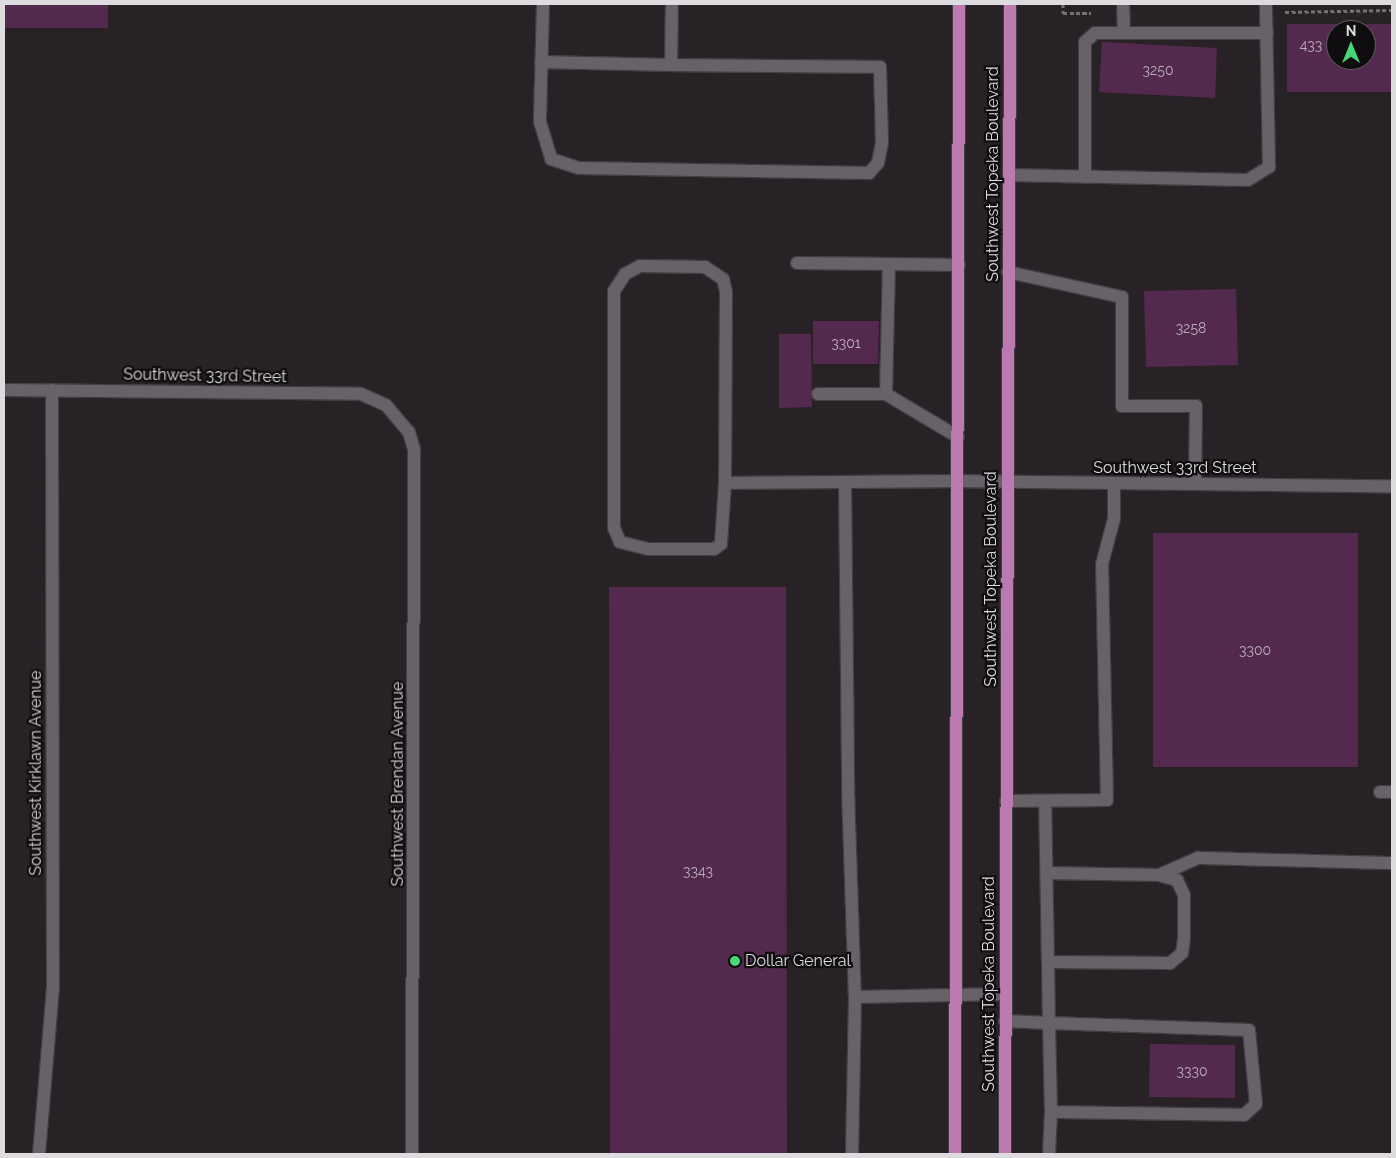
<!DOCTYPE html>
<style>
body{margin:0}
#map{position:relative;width:1396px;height:1158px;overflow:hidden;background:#282227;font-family:Raleway,sans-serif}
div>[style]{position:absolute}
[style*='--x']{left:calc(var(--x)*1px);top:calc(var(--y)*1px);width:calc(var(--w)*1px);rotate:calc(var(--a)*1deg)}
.building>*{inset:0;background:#53294d}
.path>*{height:3px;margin-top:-1.5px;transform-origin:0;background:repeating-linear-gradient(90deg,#757074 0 4px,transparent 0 6.5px)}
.roads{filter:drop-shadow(1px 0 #423e41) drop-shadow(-1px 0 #423e41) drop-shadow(0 1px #423e41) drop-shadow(0 -1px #423e41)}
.service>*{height:12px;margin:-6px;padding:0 6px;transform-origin:6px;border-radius:6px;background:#686167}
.minor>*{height:12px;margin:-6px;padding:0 6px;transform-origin:6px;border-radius:6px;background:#686167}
.primary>*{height:12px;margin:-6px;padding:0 6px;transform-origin:6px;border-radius:6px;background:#bb7ab1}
.dots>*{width:14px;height:14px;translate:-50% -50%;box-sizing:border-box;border:2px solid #0f0d0f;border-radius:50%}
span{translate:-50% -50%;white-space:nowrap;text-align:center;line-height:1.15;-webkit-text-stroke:4.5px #0f0d0f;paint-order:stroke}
.number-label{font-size:14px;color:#bbaeba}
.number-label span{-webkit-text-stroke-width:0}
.street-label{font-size:16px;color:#dedbde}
.poi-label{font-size:16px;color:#dedbde}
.left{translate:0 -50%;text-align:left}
.frame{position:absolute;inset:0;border:5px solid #dedbde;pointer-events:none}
.north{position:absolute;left:1326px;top:20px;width:50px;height:50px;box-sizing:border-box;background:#0f0d0f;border:1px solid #625f62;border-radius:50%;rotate:0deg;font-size:14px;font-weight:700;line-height:20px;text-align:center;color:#dedbde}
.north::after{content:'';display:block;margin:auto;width:18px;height:22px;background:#48d778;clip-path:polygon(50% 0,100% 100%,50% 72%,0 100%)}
</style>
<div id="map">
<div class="building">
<div style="clip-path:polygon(4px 4px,108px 4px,108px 28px,4px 28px)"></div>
<div style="clip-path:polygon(evenodd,1287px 24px,1392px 24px,1392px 92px,1287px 92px,1287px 24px,1336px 30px,1366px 30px,1366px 60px,1336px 60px,1336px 30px)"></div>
<div style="clip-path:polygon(1102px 42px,1217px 48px,1215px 98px,1099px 92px)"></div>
<div style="clip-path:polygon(1236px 289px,1238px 365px,1146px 367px,1144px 291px)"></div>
<div style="clip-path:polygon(813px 321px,879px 321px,878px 364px,813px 364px)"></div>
<div style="clip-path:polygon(779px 334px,811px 334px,812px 407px,779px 408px)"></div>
<div style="clip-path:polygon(1153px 533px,1358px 533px,1358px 767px,1153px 767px)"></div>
<div style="clip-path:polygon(609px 587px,786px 587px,787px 1154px,610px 1154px)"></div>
<div style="clip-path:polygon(1150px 1044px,1235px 1045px,1235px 1098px,1149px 1097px)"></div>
</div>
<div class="path">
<div style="--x:1063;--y:4;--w:9;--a:90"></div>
<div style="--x:1063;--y:13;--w:28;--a:0"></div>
<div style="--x:1285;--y:12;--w:107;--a:-1.1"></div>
</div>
<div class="roads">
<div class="service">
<div style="--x:543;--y:4;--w:118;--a:91.5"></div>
<div style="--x:540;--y:122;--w:39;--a:73"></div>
<div style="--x:551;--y:159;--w:29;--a:18"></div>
<div style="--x:579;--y:168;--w:290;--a:1"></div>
<div style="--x:869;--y:173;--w:13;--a:-48"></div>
<div style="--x:878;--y:163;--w:20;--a:-79"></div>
<div style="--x:882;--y:143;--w:76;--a:-91.5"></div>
<div style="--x:880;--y:67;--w:209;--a:-179.5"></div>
<div style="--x:671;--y:65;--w:61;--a:-89.1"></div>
<div style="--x:1123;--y:4;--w:29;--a:88"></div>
<div style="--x:541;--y:62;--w:130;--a:1.3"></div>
<div style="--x:1009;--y:175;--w:239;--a:1.2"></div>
<div style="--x:1248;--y:180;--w:25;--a:-32"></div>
<div style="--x:1269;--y:167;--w:163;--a:-91.1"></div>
<div style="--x:1085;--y:177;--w:135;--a:-90"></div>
<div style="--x:1085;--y:42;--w:13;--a:-42"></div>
<div style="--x:1095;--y:33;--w:172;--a:0"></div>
<div style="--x:797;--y:263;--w:92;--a:0.6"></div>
<div style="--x:1008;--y:272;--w:117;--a:12.4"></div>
<div style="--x:1122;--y:297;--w:109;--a:90"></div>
<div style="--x:1122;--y:406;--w:74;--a:0"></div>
<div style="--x:1196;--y:406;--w:78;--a:90.7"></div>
<div style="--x:818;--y:394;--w:68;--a:0"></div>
<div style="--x:958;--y:437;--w:84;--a:-149.2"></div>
<div style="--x:886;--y:394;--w:130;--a:-88.7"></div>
<div style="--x:889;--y:264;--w:70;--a:0.8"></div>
<div style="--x:845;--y:482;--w:308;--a:89.4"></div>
<div style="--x:848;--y:790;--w:207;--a:88.1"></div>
<div style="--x:855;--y:997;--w:150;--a:-1.1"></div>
<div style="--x:725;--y:483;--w:61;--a:93.8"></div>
<div style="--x:721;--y:544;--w:9;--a:144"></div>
<div style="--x:714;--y:549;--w:66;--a:180"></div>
<div style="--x:648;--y:549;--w:29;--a:-166"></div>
<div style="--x:620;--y:542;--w:15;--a:-113"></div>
<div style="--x:614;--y:528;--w:237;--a:-90"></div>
<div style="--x:614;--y:291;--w:20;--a:-57"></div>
<div style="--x:625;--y:274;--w:17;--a:-28"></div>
<div style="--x:640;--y:266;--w:65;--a:0.9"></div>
<div style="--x:705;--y:267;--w:22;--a:34"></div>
<div style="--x:723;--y:279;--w:13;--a:77"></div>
<div style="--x:726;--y:292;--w:191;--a:90.3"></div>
<div style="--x:725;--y:483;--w:233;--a:-0.5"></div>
<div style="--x:1380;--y:792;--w:12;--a:0"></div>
<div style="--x:1006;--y:801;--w:101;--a:-0.6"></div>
<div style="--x:1107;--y:800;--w:236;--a:-91.2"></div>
<div style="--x:1102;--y:564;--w:47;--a:-75.1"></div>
<div style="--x:1114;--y:519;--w:36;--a:-90"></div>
<div style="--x:1047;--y:873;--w:112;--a:1"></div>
<div style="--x:1159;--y:875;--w:19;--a:16"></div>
<div style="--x:1177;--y:880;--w:17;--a:65"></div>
<div style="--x:1184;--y:895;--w:44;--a:90"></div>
<div style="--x:1184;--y:939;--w:14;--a:98"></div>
<div style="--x:1182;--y:953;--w:16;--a:140"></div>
<div style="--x:1170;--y:963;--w:122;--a:-179.5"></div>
<div style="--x:1159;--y:875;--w:43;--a:-23.6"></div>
<div style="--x:1198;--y:858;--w:194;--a:1.5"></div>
<div style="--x:1005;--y:1021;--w:44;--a:2.6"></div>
<div style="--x:1049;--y:1023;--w:200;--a:2"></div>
<div style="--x:1249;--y:1030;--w:74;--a:84.6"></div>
<div style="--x:1256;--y:1104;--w:16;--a:137"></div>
<div style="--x:1244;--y:1115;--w:193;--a:-179.1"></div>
<div style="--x:1051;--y:1112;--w:89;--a:-91.3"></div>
<div style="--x:1049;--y:1023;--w:222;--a:-91"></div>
<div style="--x:852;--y:1154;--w:157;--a:-88.9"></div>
<div style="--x:1049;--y:1154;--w:42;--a:-87.3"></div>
</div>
<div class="minor">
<div style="--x:4;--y:390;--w:357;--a:0.6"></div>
<div style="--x:361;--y:394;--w:27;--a:24"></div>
<div style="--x:386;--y:405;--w:35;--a:50"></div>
<div style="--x:409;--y:432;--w:19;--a:74"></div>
<div style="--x:414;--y:450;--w:704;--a:90.16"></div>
<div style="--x:958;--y:481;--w:434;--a:0.7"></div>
<div style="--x:39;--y:1154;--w:166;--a:-85.2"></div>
<div style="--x:53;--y:989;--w:599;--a:-90.1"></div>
</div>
<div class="primary">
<div style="--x:955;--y:1154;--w:1150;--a:-89.8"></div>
<div style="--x:1005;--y:1154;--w:1150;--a:-89.75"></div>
</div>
</div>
<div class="dots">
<div style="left:735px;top:961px;background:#48d778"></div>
</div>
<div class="number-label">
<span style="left:1311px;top:45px">433</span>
<span style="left:1158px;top:70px">3250</span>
<span style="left:1191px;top:328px">3258</span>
<span style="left:846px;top:343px">3301</span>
<span style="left:1255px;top:650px">3300</span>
<span style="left:698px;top:871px">3343</span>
<span style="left:1192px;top:1071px">3330</span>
</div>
<div class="street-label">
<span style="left:993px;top:174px;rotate:-90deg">Southwest Topeka Boulevard</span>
<span style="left:205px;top:376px;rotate:1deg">Southwest 33rd Street</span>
<span style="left:1175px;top:468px">Southwest 33rd Street</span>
<span style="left:991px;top:579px;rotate:-90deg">Southwest Topeka Boulevard</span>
<span style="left:36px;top:773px;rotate:-90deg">Southwest Kirklawn Avenue</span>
<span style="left:398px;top:784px;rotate:-90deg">Southwest Brendan Avenue</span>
<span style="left:989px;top:984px;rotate:-90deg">Southwest Topeka Boulevard</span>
</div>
<div class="poi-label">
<span class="left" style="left:745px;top:961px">Dollar General</span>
</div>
<div class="frame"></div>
<div class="north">N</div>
</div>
